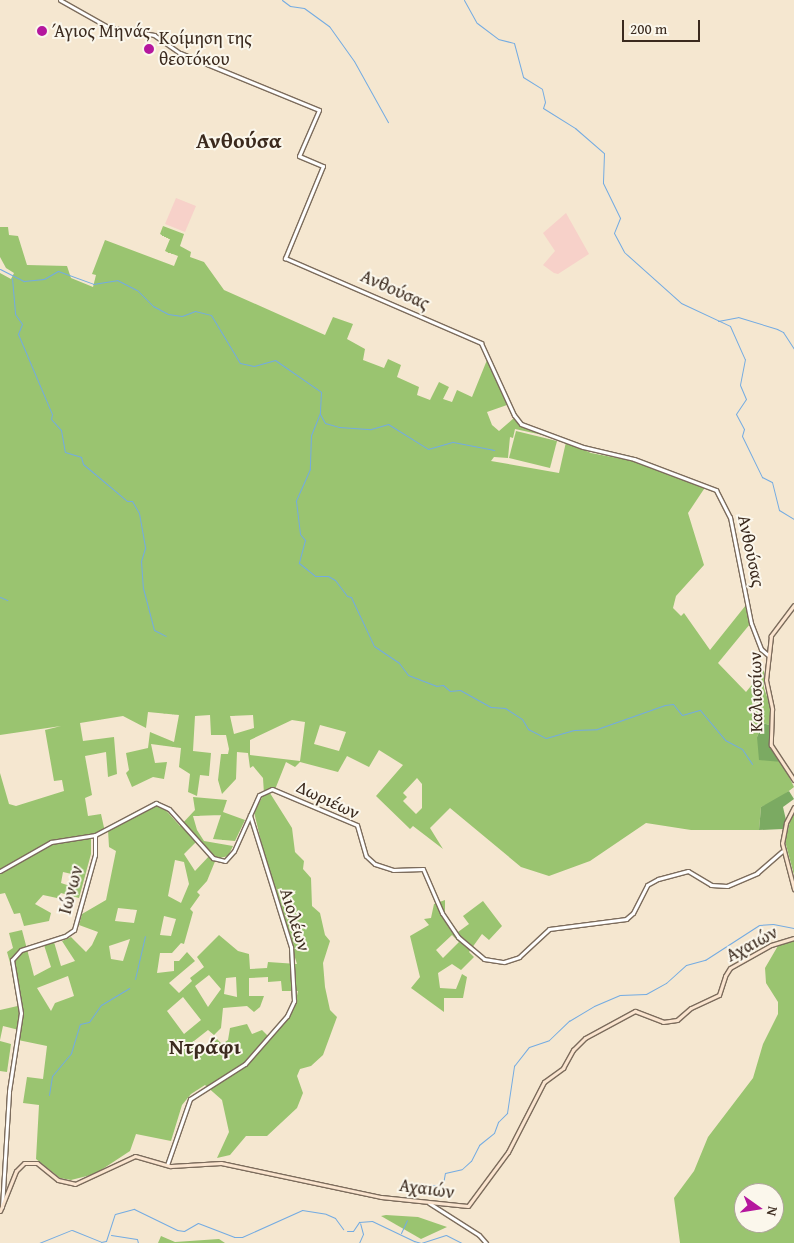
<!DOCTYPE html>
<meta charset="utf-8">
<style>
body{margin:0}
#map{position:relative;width:794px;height:1243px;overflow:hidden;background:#f5e7d0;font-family:"Gentium Book Plus",serif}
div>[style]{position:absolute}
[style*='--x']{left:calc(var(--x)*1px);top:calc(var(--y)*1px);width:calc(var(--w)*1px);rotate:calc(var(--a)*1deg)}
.built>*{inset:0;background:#f7d1c9}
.green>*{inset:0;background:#9ac470}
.forest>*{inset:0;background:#7baa62}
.stream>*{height:1px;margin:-0.5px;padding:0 0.5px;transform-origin:0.5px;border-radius:0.5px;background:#73abe2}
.roads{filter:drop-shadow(1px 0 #7c6c5c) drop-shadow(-1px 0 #7c6c5c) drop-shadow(0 1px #7c6c5c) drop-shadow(0 -1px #7c6c5c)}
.tertiary>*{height:3px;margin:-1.5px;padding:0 1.5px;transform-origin:1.5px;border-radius:1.5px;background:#fff}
.secondary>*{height:3px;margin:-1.5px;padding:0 1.5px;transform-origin:1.5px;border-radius:1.5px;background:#fbe5cf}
.dots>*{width:14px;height:14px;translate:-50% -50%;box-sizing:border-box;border:2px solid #fbf7ec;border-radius:50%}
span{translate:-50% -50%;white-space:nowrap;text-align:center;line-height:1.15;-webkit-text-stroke:4px #fbf7ec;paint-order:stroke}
.poi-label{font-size:18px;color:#3b2a1e}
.left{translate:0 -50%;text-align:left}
.street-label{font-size:18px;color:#3b2a1e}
.district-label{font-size:22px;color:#3b2a1e;font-weight:700}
.north{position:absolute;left:734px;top:1183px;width:50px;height:50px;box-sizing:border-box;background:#fbf7ec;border:1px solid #aea59a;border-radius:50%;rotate:103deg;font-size:14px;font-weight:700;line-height:20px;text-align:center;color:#3b2a1e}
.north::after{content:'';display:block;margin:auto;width:18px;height:22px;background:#b5179e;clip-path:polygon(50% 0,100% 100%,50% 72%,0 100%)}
.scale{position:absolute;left:622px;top:20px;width:78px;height:22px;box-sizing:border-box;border:2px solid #3b2a1e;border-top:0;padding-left:6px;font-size:15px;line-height:18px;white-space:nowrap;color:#3b2a1e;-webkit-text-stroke:4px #fbf7ec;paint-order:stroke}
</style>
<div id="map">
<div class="built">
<div style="clip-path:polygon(176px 198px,196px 206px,185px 232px,165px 224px)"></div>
<div style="clip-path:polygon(566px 213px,589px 254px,558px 274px,554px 273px,543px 265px,555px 251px,543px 233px)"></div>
</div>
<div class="green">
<div style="clip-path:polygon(evenodd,163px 226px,184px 234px,180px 246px,191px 252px,190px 257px,204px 262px,224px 290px,325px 335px,333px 317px,353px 324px,347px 339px,365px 349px,363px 360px,384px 368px,388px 359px,401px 365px,397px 377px,419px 387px,417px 395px,430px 400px,439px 382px,449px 387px,443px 399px,452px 402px,457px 390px,472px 397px,487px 360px,507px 405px,487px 412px,492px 425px,499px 431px,514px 418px,518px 423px,552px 437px,515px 429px,513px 438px,510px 437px,508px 458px,494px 457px,491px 461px,559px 473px,566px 442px,591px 453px,633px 461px,706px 486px,688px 513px,704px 565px,676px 596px,673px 608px,681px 616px,684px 613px,710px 650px,746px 605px,750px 624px,718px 663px,746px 692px,764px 670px,764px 688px,771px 708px,769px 725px,763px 723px,757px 737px,777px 761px,782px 762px,794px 787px,776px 801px,761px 807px,759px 830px,691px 830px,646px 823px,590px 861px,549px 876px,521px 867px,450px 808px,430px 828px,443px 849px,413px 826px,410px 829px,376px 796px,403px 765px,379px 750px,369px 767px,347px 756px,338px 772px,300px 762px,295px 767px,286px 762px,274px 792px,268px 790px,292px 828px,295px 852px,304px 861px,303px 869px,311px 878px,312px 906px,320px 913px,325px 935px,330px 941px,323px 963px,325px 987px,330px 1010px,337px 1017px,323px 1055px,311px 1066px,300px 1069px,297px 1076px,303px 1093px,297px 1108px,267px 1136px,246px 1136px,230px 1155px,217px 1158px,229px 1132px,222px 1100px,205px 1085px,191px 1094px,182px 1105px,171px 1141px,136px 1134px,130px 1151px,95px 1174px,71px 1180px,60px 1178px,36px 1159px,39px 1105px,23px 1103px,27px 1077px,43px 1079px,47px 1046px,18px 1040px,19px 1030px,3px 1026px,0 1040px,0 1010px,22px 1005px,7px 952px,13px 948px,9px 933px,22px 930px,34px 976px,51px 967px,44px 945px,54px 942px,61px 966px,75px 961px,62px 941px,71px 937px,86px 952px,92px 945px,98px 932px,79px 925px,82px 914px,106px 900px,116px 851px,109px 847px,108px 830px,154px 805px,162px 806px,180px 826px,195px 810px,193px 797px,227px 800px,223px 812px,245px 820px,235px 841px,213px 839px,221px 815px,193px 816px,197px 830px,204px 841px,233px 846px,228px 856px,216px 859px,207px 881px,197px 892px,200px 895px,190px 909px,193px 912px,184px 944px,181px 943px,172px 953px,160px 953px,157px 973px,174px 971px,174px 961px,179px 961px,187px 952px,195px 961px,169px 983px,179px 993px,192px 981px,190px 978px,204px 967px,197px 957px,219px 935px,238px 951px,249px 954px,250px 969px,267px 968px,268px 962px,297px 964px,270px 879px,254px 812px,264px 794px,263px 778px,253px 766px,250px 768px,248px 753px,237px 752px,236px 779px,222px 794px,218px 780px,221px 754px,228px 754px,229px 749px,226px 735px,211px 735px,210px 715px,195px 716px,193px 751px,211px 753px,209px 776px,200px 775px,197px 796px,188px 792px,190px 774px,179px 767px,181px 748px,151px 744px,155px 763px,167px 762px,164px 779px,153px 777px,132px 787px,126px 773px,129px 770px,126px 753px,148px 748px,150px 732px,174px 742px,179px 715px,148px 712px,146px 728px,123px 716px,80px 723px,83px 741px,114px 737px,117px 774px,108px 777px,106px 752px,85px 756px,92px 795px,85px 798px,88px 816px,101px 814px,105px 832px,91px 838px,91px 854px,79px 898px,61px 893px,57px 898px,43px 895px,35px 904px,51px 913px,49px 921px,24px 926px,20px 913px,14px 914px,5px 893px,0 894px,0 773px,9px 804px,16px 806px,64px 791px,62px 780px,54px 781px,45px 730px,61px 726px,0 735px,0 273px,11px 279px,14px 273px,6px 268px,0 257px,0 227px,8px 227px,9px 235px,18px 236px,27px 265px,67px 266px,71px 278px,93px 287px,96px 275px,92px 274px,105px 240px,174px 266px,178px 256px,165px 251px,170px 239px,160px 234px,163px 226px,253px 715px,254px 728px,234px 734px,230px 716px,253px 715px,163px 226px,292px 720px,305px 722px,300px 761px,250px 755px,250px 740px,292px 720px,163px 226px,320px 725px,346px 732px,339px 751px,314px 744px,320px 725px,163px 226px,417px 778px,422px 784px,422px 808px,416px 814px,403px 801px,407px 797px,403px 793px,417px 778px,163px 226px,198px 840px,211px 854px,195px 871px,184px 854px,198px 840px,163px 226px,175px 860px,184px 862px,189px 884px,181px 903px,168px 896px,175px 860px,163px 226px,63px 872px,76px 875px,73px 887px,61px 883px,63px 872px,163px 226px,118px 908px,137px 910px,134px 923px,115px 921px,118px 908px,163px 226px,164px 916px,176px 919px,171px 936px,160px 935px,164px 916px,163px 226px,130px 939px,123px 961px,111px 959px,109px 946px,130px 939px,163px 226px,209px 975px,221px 989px,208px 1007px,195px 986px,209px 975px,163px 226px,68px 976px,74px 996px,55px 1003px,51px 1011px,37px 988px,68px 976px,163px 226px,236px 977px,237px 997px,224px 994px,226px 978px,236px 977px,163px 226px,268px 977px,268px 982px,281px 981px,282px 991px,298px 991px,294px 1009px,270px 1038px,262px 1030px,252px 1034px,247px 1024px,230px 1028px,228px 1040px,222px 1044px,217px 1039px,198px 1052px,194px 1041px,208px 1030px,214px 1035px,221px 1028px,223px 1008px,247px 1006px,254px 1012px,260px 1007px,264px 996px,249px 996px,249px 978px,268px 977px,163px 226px,183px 997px,201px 1020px,184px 1034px,167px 1011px,183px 997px)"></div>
<div style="clip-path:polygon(516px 431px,557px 441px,550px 468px,509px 458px)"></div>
<div style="clip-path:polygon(792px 814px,794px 814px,794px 875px,785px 841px)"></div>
<div style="clip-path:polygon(evenodd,445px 900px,445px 913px,458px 932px,469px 924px,463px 916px,483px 901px,502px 926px,489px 940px,482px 934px,469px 952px,474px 957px,461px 970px,452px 964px,438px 973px,440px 988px,456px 989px,462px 974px,467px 977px,463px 998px,444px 998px,444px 1012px,411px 988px,420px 977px,410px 936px,429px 925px,424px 919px,431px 918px,434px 904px,445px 900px,452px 935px,459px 942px,443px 958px,436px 950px,452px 935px)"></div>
<div style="clip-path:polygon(evenodd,794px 940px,794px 1243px,680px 1243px,674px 1198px,694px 1171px,708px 1137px,753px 1078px,763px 1044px,778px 1014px,778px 1002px,766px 983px,765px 968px,779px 944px,794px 940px,744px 1193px,774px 1193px,774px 1223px,744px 1223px,744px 1193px)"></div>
<div style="clip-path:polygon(0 1041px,11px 1044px,7px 1072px,0 1071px)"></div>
<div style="clip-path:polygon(386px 1215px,418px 1217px,447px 1227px,421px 1239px,381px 1216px)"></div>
<div style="clip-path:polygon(161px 1236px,175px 1242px,219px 1239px,225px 1243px,158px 1243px)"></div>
</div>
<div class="forest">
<div style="clip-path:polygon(763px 723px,769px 725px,770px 748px,782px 762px,759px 760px,757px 737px)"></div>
<div style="clip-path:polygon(789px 791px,794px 799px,783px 807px,786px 820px,783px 829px,759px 830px,761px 807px)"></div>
</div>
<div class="stream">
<div style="--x:282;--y:0;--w:10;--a:37"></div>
<div style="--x:290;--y:6;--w:14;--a:8"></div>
<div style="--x:304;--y:8;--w:31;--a:36"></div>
<div style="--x:329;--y:26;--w:43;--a:54.5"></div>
<div style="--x:354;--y:61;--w:70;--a:60.9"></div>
<div style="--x:464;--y:0;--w:26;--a:61"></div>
<div style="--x:477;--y:23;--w:26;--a:37"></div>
<div style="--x:498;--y:39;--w:16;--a:14"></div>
<div style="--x:514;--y:43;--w:35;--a:75"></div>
<div style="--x:523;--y:77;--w:22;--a:32"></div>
<div style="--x:542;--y:89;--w:13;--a:77"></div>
<div style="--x:545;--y:102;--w:6;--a:108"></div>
<div style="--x:543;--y:108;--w:38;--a:32"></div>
<div style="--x:575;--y:128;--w:38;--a:41"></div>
<div style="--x:604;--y:153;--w:30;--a:92"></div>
<div style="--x:603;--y:183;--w:39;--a:64"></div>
<div style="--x:620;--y:218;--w:16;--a:112"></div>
<div style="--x:614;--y:233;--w:21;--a:62"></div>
<div style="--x:624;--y:252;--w:76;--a:41.8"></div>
<div style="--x:681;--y:303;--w:54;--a:25.1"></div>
<div style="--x:730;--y:326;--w:36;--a:66"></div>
<div style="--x:745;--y:359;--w:26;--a:101"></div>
<div style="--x:740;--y:385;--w:15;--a:67"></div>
<div style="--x:746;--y:399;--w:18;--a:124"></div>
<div style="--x:736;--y:414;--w:17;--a:62"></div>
<div style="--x:744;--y:429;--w:7;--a:106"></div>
<div style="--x:742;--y:436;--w:46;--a:64"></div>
<div style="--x:762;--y:477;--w:11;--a:27"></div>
<div style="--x:772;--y:482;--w:29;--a:76"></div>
<div style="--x:779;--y:510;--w:17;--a:31"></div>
<div style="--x:0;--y:269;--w:27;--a:27"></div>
<div style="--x:24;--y:281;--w:20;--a:-6"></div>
<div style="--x:44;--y:279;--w:16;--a:-30"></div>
<div style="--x:58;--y:271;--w:37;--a:20"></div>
<div style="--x:93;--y:284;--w:24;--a:-9"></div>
<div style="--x:117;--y:280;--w:22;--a:27"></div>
<div style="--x:137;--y:290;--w:23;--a:45"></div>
<div style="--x:153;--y:306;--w:17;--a:28"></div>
<div style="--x:168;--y:314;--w:14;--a:8"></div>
<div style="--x:182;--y:316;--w:14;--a:-21"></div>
<div style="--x:195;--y:311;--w:16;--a:14"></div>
<div style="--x:211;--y:315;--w:56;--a:58.9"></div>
<div style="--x:240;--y:363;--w:14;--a:12"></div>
<div style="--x:254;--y:366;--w:22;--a:-16"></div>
<div style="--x:275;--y:360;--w:56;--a:34.8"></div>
<div style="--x:321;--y:392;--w:21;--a:93"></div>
<div style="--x:320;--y:413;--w:24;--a:112"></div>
<div style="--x:311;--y:435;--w:34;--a:92"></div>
<div style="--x:310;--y:469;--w:35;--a:114"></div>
<div style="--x:296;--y:501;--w:33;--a:83"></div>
<div style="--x:300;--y:534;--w:8;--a:50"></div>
<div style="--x:305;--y:540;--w:24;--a:105"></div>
<div style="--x:299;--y:563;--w:21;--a:39"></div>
<div style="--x:315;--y:576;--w:13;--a:0"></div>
<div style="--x:328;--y:576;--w:8;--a:30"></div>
<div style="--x:335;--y:580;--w:20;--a:53"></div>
<div style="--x:347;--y:596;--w:4;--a:14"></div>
<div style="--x:351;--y:597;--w:54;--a:64.9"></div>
<div style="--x:374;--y:646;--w:30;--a:34"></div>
<div style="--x:399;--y:663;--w:15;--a:53"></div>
<div style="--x:408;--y:675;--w:30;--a:21"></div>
<div style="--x:436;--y:686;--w:7;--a:-8"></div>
<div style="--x:443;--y:685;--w:9;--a:41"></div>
<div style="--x:450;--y:691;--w:10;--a:-6"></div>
<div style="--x:460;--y:690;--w:35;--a:29"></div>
<div style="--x:491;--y:707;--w:14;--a:4"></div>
<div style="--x:505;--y:708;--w:20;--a:33"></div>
<div style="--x:522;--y:719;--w:12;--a:59"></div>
<div style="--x:528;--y:729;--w:20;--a:27"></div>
<div style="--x:546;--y:738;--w:29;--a:-16"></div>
<div style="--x:574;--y:730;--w:23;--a:-2"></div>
<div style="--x:597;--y:729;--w:72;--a:-19.4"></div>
<div style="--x:665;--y:705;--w:8;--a:-7"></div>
<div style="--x:673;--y:704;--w:14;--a:51"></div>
<div style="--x:682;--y:715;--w:19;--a:-16"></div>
<div style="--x:700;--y:710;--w:39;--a:50"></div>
<div style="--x:725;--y:740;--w:19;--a:28"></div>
<div style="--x:742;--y:749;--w:18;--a:56"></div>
<div style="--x:12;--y:278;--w:36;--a:85"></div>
<div style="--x:15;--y:314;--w:12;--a:55"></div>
<div style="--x:22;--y:324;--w:11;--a:112"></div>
<div style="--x:18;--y:334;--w:87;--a:67"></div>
<div style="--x:52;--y:414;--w:5;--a:101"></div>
<div style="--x:51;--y:419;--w:15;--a:48"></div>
<div style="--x:61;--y:430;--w:22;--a:80"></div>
<div style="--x:65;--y:452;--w:17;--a:17"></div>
<div style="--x:81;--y:457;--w:7;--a:74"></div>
<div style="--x:83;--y:464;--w:57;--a:40.1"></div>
<div style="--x:127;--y:501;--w:5;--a:0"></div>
<div style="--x:132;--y:501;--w:14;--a:60"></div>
<div style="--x:139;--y:513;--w:36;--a:80"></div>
<div style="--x:145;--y:548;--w:14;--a:107"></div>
<div style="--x:141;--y:561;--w:27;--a:86"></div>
<div style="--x:143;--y:588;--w:43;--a:75.3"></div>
<div style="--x:154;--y:630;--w:13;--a:27"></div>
<div style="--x:718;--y:321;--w:20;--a:-11"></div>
<div style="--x:738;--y:317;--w:41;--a:17.1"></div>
<div style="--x:777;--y:329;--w:7;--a:27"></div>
<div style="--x:783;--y:332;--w:20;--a:57"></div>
<div style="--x:320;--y:414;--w:10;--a:61"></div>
<div style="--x:325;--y:423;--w:15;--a:16"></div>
<div style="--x:339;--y:427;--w:32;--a:4"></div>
<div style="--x:371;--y:429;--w:18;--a:-16"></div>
<div style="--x:388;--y:424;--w:47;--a:32"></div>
<div style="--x:428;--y:449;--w:26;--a:-16"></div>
<div style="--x:453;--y:442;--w:42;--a:11"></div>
<div style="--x:0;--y:597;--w:8;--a:23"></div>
<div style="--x:135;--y:979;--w:44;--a:-76.9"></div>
<div style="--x:49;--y:1095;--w:19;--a:-81"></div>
<div style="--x:52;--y:1076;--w:30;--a:-50"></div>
<div style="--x:71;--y:1053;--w:30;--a:-73"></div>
<div style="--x:80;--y:1024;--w:9;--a:-13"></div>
<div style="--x:89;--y:1022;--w:21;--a:-55"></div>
<div style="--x:101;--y:1005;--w:33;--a:-31"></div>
<div style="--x:419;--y:1194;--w:13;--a:-39"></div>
<div style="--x:429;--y:1186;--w:14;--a:-8"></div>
<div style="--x:443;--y:1184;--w:11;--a:-80"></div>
<div style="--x:445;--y:1173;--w:17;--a:-13"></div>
<div style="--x:462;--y:1169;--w:12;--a:-42"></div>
<div style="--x:471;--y:1161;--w:18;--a:-63"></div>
<div style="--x:479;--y:1145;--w:19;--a:-39"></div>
<div style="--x:494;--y:1133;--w:12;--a:-70"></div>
<div style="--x:498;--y:1122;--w:13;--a:-45"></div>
<div style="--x:507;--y:1113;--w:48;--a:-81.5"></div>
<div style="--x:514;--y:1066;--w:24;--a:-52"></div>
<div style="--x:529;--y:1047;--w:21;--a:-19"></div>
<div style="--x:549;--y:1040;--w:28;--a:-44"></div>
<div style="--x:569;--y:1021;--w:29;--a:-31"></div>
<div style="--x:594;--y:1006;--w:28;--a:-23"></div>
<div style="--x:620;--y:995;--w:26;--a:-2"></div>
<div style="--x:646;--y:994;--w:23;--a:-29"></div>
<div style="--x:666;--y:983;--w:27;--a:-42"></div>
<div style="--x:686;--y:965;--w:20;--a:-15"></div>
<div style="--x:705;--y:960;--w:64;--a:-32.9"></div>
<div style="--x:759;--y:925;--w:14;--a:-4"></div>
<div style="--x:773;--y:924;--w:21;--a:11"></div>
<div style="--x:347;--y:1231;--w:6;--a:0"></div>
<div style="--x:353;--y:1231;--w:11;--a:-56"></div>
<div style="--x:359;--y:1222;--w:13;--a:-4"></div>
<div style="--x:372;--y:1221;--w:47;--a:25.5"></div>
<div style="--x:414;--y:1241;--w:7;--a:16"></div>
<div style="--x:421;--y:1243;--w:26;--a:-18"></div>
<div style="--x:446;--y:1235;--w:18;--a:27"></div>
<div style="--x:401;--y:1233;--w:14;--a:-65"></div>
<div style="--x:111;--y:1235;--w:26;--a:9"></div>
<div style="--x:137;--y:1239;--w:4;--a:76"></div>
<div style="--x:39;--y:1243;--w:35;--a:-22"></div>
<div style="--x:72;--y:1230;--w:31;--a:22"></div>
<div style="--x:101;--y:1242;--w:5;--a:-11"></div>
<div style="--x:106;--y:1241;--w:28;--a:-72"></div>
<div style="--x:115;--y:1214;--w:20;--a:-15"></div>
<div style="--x:134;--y:1209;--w:48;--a:26"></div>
<div style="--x:177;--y:1230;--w:7;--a:8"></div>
<div style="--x:184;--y:1231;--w:16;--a:-30"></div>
<div style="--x:198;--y:1223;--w:39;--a:21"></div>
<div style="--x:234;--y:1237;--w:8;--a:0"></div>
<div style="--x:242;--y:1237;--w:66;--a:-24.2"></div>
<div style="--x:302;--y:1210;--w:24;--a:9"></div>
<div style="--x:326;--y:1214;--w:10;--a:24"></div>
<div style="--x:335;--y:1218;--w:14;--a:54"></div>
<div style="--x:359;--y:1243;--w:10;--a:-66"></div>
<div style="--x:363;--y:1234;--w:11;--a:-105"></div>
</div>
<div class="roads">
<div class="tertiary">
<div style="--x:60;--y:0;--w:55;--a:29.4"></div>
<div style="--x:108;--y:27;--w:47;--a:9.9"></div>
<div style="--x:154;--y:35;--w:32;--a:35"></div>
<div style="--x:180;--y:53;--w:150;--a:22.3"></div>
<div style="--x:319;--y:110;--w:50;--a:113.5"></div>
<div style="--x:299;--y:156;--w:26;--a:23"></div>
<div style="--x:323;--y:166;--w:100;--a:112.4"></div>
<div style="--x:285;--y:258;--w:214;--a:23.4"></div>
<div style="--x:481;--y:343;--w:79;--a:65.4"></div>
<div style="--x:514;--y:415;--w:11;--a:52"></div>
<div style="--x:521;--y:424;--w:66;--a:20.4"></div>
<div style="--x:583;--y:447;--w:52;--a:13.2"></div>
<div style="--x:634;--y:459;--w:88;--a:20.7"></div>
<div style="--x:716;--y:490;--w:30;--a:63"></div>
<div style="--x:730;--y:517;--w:108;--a:78.8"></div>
<div style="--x:751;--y:623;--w:28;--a:69"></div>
<div style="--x:761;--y:649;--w:9;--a:41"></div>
<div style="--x:0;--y:871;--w:59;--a:-29.6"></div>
<div style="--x:51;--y:842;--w:45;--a:-9"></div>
<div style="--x:95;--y:835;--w:69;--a:-27.7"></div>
<div style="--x:156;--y:803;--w:14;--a:25"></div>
<div style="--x:169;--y:809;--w:66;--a:48.1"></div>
<div style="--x:213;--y:858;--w:12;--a:14"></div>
<div style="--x:225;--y:861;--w:13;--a:-48"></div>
<div style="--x:234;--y:851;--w:61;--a:-65.9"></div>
<div style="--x:259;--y:795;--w:14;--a:-25"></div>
<div style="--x:272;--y:789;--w:92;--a:23"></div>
<div style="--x:357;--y:825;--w:32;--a:74"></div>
<div style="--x:366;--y:856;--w:12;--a:42"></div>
<div style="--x:375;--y:864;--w:19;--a:18"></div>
<div style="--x:393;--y:870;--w:30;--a:-2"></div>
<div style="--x:423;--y:869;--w:48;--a:66.6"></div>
<div style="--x:442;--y:913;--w:29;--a:56"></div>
<div style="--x:458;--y:937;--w:34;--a:40"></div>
<div style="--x:484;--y:959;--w:20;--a:9"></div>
<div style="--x:504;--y:962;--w:16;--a:-18"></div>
<div style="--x:519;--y:957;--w:41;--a:-43"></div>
<div style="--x:549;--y:929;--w:78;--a:-7.4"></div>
<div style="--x:626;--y:919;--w:9;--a:-41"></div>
<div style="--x:633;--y:913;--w:31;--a:-63"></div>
<div style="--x:647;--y:885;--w:13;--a:-29"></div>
<div style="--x:658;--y:879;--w:31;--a:-15"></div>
<div style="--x:688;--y:871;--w:27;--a:31"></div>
<div style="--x:711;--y:885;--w:16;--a:4"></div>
<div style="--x:727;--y:886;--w:33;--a:-23"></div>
<div style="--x:757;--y:873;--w:33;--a:-41"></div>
<div style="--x:167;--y:1165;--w:70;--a:-70.8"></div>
<div style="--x:190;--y:1099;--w:65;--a:-32.5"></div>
<div style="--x:245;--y:1064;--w:64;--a:-48.8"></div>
<div style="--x:287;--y:1016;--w:17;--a:-65"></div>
<div style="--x:294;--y:1001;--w:54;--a:-93.2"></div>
<div style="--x:291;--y:947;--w:138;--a:-107.3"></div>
<div style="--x:429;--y:1203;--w:59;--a:32.6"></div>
<div style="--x:479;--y:1235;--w:11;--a:49"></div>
<div style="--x:2;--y:1207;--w:116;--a:-86.5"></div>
<div style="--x:9;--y:1091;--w:79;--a:-81.3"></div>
<div style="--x:21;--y:1013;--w:54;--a:-99.6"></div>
<div style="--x:12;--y:960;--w:13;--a:-48"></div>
<div style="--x:21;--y:950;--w:46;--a:-17.7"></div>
<div style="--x:65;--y:936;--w:11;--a:-34"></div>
<div style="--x:74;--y:930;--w:78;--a:-74.4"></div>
<div style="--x:95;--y:855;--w:20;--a:-90"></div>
</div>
<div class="secondary">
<div style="--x:794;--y:605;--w:39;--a:127"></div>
<div style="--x:771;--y:636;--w:44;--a:96.5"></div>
<div style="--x:766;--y:680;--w:30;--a:78"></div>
<div style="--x:772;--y:709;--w:36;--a:92"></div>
<div style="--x:771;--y:745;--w:42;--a:56.7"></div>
<div style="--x:794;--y:807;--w:18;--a:117"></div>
<div style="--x:786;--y:823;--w:20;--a:101"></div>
<div style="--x:782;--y:843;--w:48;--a:75.4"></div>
<div style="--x:0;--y:1211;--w:43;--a:-68.2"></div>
<div style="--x:16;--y:1171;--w:11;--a:-45"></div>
<div style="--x:24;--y:1163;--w:13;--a:0"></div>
<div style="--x:37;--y:1163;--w:27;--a:39"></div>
<div style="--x:58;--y:1180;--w:17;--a:13"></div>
<div style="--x:75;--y:1184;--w:66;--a:-25"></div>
<div style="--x:135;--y:1156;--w:37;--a:16"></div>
<div style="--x:171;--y:1166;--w:50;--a:-3.4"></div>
<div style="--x:221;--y:1163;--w:164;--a:12"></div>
<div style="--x:381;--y:1197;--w:87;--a:5.9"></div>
<div style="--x:468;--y:1206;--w:67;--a:-53.5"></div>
<div style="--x:508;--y:1152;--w:79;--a:-62.8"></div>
<div style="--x:544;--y:1082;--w:24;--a:-36"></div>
<div style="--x:563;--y:1068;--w:21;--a:-61"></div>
<div style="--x:573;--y:1050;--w:17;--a:-45"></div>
<div style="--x:585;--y:1038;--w:57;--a:-28.4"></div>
<div style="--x:635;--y:1011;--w:30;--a:21"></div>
<div style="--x:663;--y:1022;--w:14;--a:-8"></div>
<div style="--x:677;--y:1020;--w:18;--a:-41"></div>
<div style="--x:691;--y:1008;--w:31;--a:-25"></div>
<div style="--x:719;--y:995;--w:20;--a:-72"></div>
<div style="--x:725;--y:976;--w:9;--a:-58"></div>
<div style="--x:730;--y:968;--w:47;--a:-29.3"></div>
<div style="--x:771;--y:945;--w:24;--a:-17"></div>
</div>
</div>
<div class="dots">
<div style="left:42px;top:31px;background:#b5179e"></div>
<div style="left:149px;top:49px;background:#b5179e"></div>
</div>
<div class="poi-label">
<span class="left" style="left:52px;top:31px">Άγιος Μηνάς</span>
<span class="left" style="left:159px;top:49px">Κοίμηση της<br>θεοτόκου</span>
</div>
<div class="street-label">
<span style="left:395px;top:290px;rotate:24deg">Ανθούσας</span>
<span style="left:751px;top:551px;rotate:78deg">Ανθούσας</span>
<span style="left:756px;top:692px;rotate:-91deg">Καλισσίων</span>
<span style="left:328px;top:800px;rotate:25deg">Δωριέων</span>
<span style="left:71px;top:890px;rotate:-75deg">Ιώνων</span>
<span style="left:295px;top:920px;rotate:73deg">Αιολέων</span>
<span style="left:752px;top:944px;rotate:-28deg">Αχαιών</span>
<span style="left:427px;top:1189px;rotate:8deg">Αχαιών</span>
</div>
<div class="district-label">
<span style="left:239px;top:141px">Ανθούσα</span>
<span style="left:205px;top:1047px">Ντράφι</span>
</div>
<div class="north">N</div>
<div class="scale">200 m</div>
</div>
